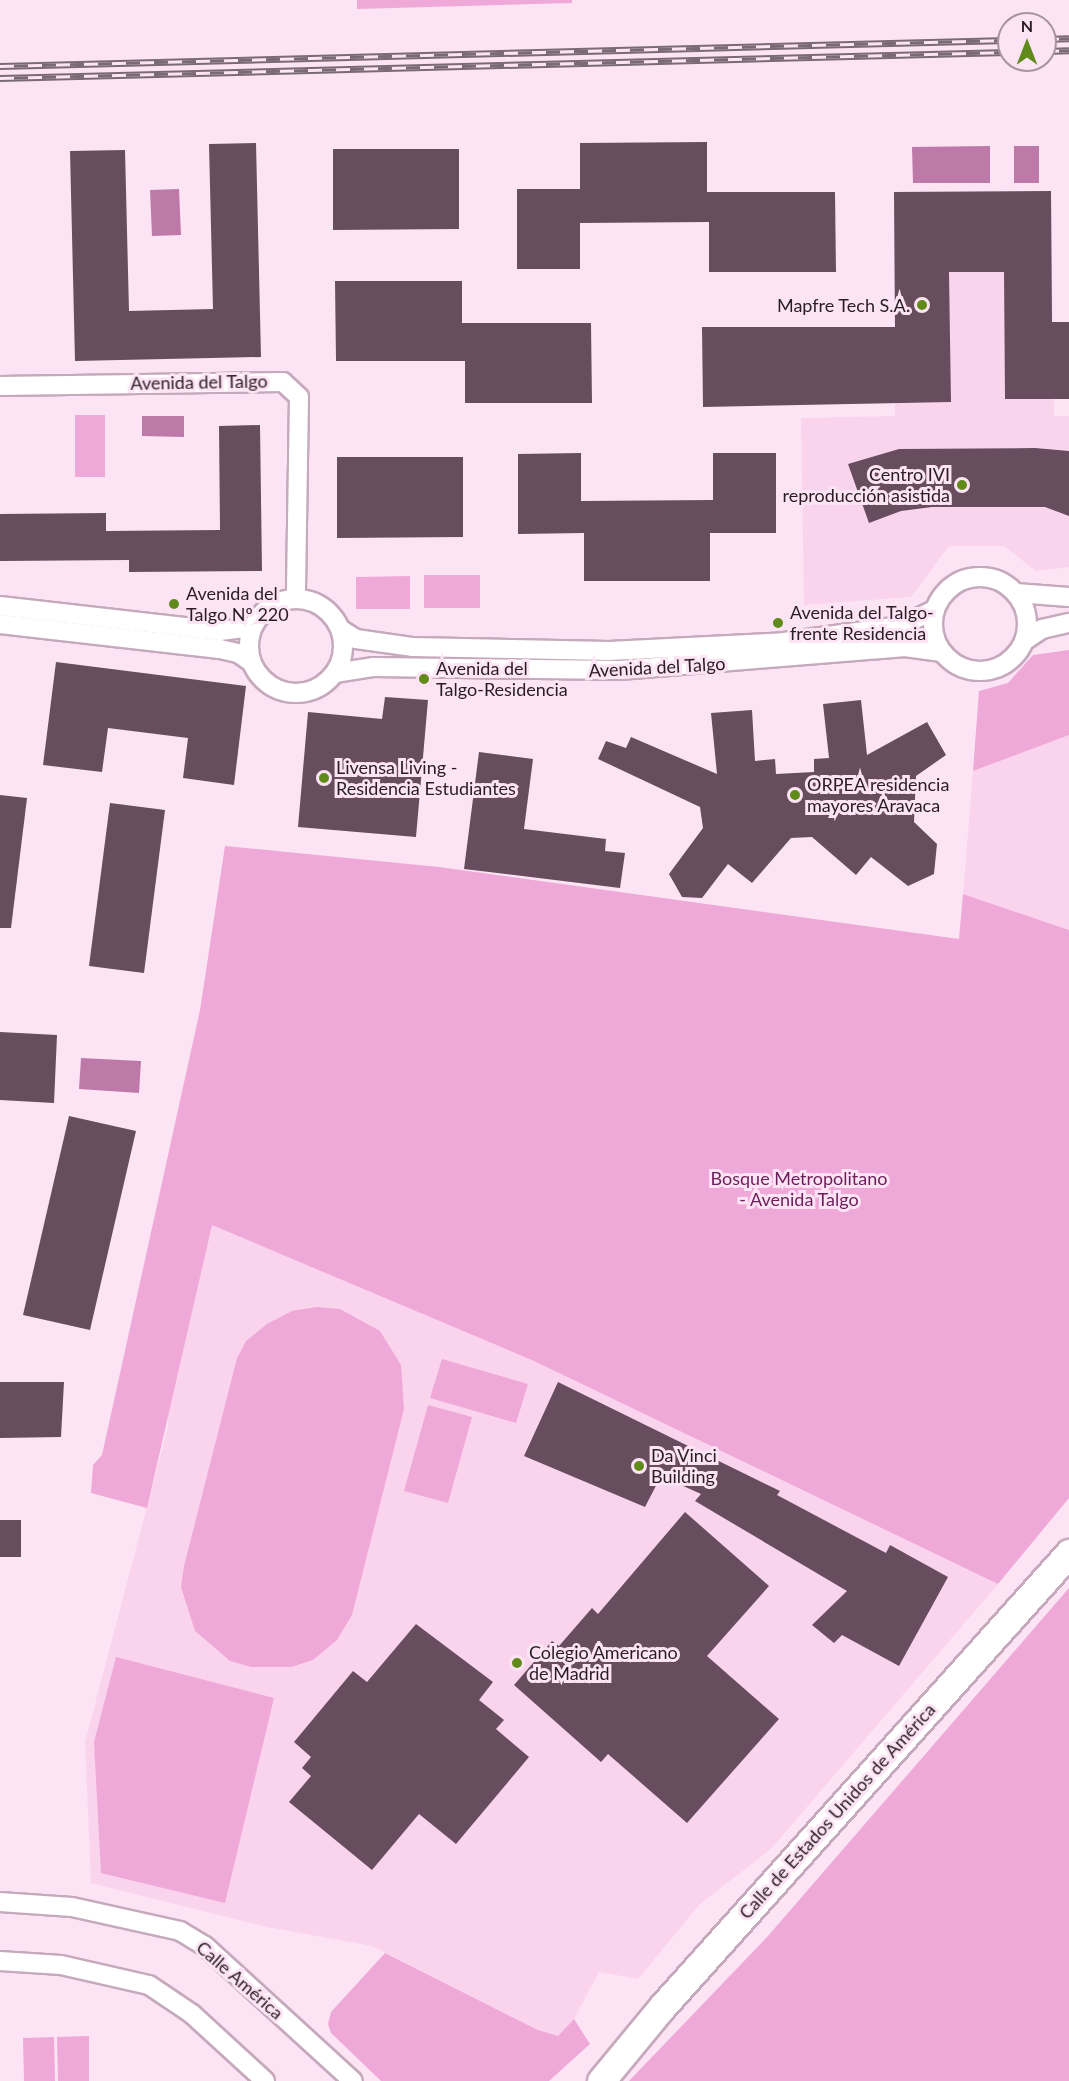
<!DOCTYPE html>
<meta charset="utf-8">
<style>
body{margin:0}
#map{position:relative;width:1069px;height:2081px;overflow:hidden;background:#fde4f4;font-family:Lato,sans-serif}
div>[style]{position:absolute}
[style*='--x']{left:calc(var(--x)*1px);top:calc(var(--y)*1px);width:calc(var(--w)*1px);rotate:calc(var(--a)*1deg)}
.built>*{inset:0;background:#fad4ed}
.green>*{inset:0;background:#efa9d8}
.water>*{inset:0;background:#bd7aa9}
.building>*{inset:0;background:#674d5e}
.roads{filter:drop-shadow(2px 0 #c6a9bc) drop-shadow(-2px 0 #c6a9bc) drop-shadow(0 2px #c6a9bc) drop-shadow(0 -2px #c6a9bc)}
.street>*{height:18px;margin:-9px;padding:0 9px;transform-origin:9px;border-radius:9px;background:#fff}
.street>.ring{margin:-9px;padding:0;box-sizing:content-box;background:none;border:18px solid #fff;border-radius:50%}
.secondary>*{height:27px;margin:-13.5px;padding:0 13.5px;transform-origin:13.5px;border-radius:13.5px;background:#fff}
.rail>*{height:7px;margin-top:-3.5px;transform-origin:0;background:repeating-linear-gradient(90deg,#fde4f4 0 14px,#7a6a75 0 28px);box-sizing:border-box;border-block:2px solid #7a6a75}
.dots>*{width:16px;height:16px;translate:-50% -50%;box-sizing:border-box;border:3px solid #fde4f4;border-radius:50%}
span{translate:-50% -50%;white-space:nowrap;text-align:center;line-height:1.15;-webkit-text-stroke:6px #fde4f4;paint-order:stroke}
.poi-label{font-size:18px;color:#281d25}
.right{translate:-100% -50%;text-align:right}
.left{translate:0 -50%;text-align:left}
.street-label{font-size:18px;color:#281d25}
.park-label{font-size:18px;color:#6d1e5a}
.north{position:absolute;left:997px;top:12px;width:60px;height:60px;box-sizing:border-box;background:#fde4f4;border:2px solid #a894a1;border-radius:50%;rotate:0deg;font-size:16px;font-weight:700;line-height:24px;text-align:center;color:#281d25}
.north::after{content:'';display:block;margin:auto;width:21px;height:27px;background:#608a1a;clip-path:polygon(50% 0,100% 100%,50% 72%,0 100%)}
</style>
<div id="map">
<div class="built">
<div style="clip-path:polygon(1051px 191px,1054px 416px,1069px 416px,1069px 567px,1036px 571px,1004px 546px,949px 546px,911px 597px,804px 605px,801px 418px,895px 416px,894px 192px)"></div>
<div style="clip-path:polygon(1069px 735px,1069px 930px,963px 894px,973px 771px)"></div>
<div style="clip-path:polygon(212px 1224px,534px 1361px,998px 1584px,771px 1849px,700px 1904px,638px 1979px,599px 1972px,574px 2019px,558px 2036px,538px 2030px,372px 1946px,267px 1927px,91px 1883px,85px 1742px,168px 1427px,168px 1404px)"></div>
</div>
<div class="green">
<div style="clip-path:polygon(357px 0,572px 0,572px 3px,357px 9px)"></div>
<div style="clip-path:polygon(75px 415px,105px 415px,105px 477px,75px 477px)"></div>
<div style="clip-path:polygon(424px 575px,480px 575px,480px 608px,424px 608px)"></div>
<div style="clip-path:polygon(410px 576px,410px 609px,356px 609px,356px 577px)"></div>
<div style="clip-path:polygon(1069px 650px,1069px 735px,973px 771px,979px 691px,1008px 683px,1033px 655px)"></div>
<div style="clip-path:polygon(225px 846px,439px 867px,959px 939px,963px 894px,1069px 930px,1069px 1498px,998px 1584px,534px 1361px,212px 1225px,147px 1508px,91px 1493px,93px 1465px,102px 1455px,200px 1010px)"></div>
<div style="clip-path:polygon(317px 1307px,340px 1309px,380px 1331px,401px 1365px,404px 1409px,352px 1615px,337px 1640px,313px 1660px,291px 1667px,251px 1667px,230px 1661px,195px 1631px,181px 1587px,184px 1566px,237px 1358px,246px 1341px,267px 1324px,292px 1311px)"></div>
<div style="clip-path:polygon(442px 1359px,528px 1384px,516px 1423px,430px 1398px)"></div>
<div style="clip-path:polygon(428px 1405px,472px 1417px,448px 1503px,404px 1491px)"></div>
<div style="clip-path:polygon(1069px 1588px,1069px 2081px,629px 2081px,768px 1936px)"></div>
<div style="clip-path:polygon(116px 1657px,274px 1698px,225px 1903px,101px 1873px,94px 1742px)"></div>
<div style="clip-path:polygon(385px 1953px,538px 2030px,558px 2036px,574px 2019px,590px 2044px,549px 2081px,381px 2081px,331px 2033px,328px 2024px,331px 2012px)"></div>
<div style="clip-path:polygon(89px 2036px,89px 2081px,58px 2081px,57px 2037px)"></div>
<div style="clip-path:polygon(54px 2037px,55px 2081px,24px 2081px,23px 2038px)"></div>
</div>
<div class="water">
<div style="clip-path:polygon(990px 146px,990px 183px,913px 183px,912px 147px)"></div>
<div style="clip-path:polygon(1014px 146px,1039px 146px,1039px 183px,1014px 183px)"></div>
<div style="clip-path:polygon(179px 189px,181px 235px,152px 236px,150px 190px)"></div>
<div style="clip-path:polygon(142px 416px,184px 416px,184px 437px,142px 436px)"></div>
<div style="clip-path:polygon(81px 1058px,141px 1061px,139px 1093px,79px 1089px)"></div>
</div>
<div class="building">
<div style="clip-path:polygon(707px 142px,707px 192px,835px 192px,836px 272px,709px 272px,709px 222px,580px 223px,580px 269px,517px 269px,517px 189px,580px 189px,580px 143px)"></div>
<div style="clip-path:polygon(256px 143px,261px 357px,75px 361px,70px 151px,125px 150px,129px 311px,213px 309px,209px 144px)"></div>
<div style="clip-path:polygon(333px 149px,459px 149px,459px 229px,333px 230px)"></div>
<div style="clip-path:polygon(1051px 191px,1052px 322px,1069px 322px,1069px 399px,1005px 399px,1004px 272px,949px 272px,951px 402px,703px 407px,702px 327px,895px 327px,894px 192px)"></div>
<div style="clip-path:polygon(335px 281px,462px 281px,462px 323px,591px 323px,592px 403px,465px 403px,465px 361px,336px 361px)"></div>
<div style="clip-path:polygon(260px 425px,262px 571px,129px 572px,129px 560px,0 561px,0 514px,106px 513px,106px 531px,220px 530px,219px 426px)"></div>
<div style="clip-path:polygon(1035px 448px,1069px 451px,1069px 516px,1045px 507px,932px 507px,901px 511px,869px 523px,848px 464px,899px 449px)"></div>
<div style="clip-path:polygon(581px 453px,581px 501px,713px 500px,713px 453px,776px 453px,776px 533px,710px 533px,710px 581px,584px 581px,584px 533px,518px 534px,518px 454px)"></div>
<div style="clip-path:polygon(337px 457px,463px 457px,463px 537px,337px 538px)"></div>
<div style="clip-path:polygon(56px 662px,246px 686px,234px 785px,183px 778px,188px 738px,108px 728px,102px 772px,43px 765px)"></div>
<div style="clip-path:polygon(385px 697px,428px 700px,416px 837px,298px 827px,308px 712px,382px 719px)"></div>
<div style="clip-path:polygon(861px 700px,867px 755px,927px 722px,946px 755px,916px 776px,914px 822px,937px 844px,934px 874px,908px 886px,871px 857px,856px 875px,812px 837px,791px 838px,752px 883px,728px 864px,702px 898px,682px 897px,669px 874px,703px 828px,700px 807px,598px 759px,606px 741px,626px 748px,631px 737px,717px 774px,711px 713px,752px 710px,755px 761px,775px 759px,776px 774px,814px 772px,814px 759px,829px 758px,823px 704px)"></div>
<div style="clip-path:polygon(479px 752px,533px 759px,524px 829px,606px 839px,605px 851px,625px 853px,620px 888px,464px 869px)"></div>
<div style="clip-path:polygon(0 795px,27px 798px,11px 928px,0 928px)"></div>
<div style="clip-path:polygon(110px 803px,165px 810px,144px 973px,89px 966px)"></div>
<div style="clip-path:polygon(0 1032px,57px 1035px,54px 1103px,0 1100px)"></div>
<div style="clip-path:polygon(69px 1116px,136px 1131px,90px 1330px,23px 1315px)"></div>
<div style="clip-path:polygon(0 1382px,64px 1382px,61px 1437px,0 1438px)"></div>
<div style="clip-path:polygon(558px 1382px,780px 1491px,777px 1495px,886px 1553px,890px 1545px,948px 1577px,899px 1666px,842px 1635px,834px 1643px,812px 1625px,847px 1591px,695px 1501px,701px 1494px,661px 1476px,645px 1507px,524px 1456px)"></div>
<div style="clip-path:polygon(685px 1512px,769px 1586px,707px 1656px,779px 1719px,687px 1823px,608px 1754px,601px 1762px,514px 1685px,552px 1641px,559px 1646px,592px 1608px,598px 1614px)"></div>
<div style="clip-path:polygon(0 1520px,21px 1520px,21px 1557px,0 1557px)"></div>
<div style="clip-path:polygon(416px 1624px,493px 1682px,479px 1700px,504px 1720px,496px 1729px,529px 1757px,456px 1844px,419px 1814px,372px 1870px,289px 1802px,311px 1776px,302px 1768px,311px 1757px,294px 1742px,353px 1671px,367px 1682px)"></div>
</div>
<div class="roads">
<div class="street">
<div style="--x:0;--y:386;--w:283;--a:-0.8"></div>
<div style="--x:283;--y:382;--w:22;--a:43"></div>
<div style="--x:299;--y:397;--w:202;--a:90.9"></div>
<div class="ring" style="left:933px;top:577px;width:76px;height:76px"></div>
<div style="--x:1016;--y:593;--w:53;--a:4.3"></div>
<div class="ring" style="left:249px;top:599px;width:76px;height:76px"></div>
<div style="--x:0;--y:606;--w:221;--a:6.5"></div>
<div style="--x:220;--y:631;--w:32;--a:-7"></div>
<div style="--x:0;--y:624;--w:221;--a:6.5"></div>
<div style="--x:220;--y:649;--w:18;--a:13"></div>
<div style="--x:238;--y:653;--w:16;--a:35"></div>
<div style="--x:340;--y:629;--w:19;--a:32"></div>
<div style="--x:356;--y:639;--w:58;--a:8"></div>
<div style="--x:413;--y:647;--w:196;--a:1.2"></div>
<div style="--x:609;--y:651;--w:175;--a:-2.9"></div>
<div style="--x:784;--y:642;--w:118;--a:-7.8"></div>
<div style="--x:901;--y:626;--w:37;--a:-26"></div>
<div style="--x:1024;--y:641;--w:22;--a:-34"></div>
<div style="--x:1042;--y:629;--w:28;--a:-13"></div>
<div style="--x:335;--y:673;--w:38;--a:-9"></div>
<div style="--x:373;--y:667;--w:247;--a:0.7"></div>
<div style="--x:620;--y:670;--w:286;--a:-4.6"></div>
<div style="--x:905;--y:647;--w:37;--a:8"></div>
<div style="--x:0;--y:1902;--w:72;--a:4"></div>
<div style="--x:72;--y:1907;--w:111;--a:12.5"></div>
<div style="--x:180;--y:1931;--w:29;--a:31"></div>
<div style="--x:205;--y:1946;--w:200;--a:42.4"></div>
<div style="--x:0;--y:1961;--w:61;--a:3.8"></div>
<div style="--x:61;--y:1965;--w:90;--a:12.8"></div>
<div style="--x:149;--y:1985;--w:52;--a:34"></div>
<div style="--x:192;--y:2014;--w:99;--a:42.5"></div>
</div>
<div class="secondary">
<div style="--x:601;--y:2081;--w:96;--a:-50.5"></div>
<div style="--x:662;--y:2007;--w:610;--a:-48.12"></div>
</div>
</div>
<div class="rail">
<div style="--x:1045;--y:39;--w:24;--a:-2"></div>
<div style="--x:1045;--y:51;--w:24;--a:-2"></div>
<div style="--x:0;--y:66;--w:1009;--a:-1.48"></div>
<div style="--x:0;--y:78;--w:1009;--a:-1.48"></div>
</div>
<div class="dots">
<div style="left:922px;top:305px;background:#608a1a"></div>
<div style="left:962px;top:485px;background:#608a1a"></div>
<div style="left:174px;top:604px;background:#608a1a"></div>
<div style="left:778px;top:623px;background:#608a1a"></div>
<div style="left:424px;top:679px;background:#608a1a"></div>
<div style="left:324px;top:778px;background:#608a1a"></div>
<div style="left:795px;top:795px;background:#608a1a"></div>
<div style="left:639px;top:1466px;background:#608a1a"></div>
<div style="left:517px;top:1663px;background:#608a1a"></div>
</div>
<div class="poi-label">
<span class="right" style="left:910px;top:305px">Mapfre Tech S.A.</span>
<span class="right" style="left:950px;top:485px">Centro IVI<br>reproducción asistida</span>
<span class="left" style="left:186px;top:604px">Avenida del<br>Talgo Nº 220</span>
<span class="left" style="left:790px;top:623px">Avenida del Talgo-<br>frente Residencia</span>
<span class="left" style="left:436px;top:679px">Avenida del<br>Talgo-Residencia</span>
<span class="left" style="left:336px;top:778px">Livensa Living -<br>Residencia Estudiantes</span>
<span class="left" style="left:807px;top:795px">ORPEA residencia<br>mayores Aravaca</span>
<span class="left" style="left:651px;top:1466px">Da Vinci<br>Building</span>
<span class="left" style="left:529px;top:1663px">Colegio Americano<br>de Madrid</span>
</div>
<div class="street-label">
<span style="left:199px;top:382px;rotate:-1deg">Avenida del Talgo</span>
<span style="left:657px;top:667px;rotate:-3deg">Avenida del Talgo</span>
<span style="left:837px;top:1811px;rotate:-48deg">Calle de Estados Unidos de América</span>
<span style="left:240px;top:1980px;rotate:41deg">Calle América</span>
</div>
<div class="park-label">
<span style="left:799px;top:1189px">Bosque Metropolitano<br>- Avenida Talgo</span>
</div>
<div class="north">N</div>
</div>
